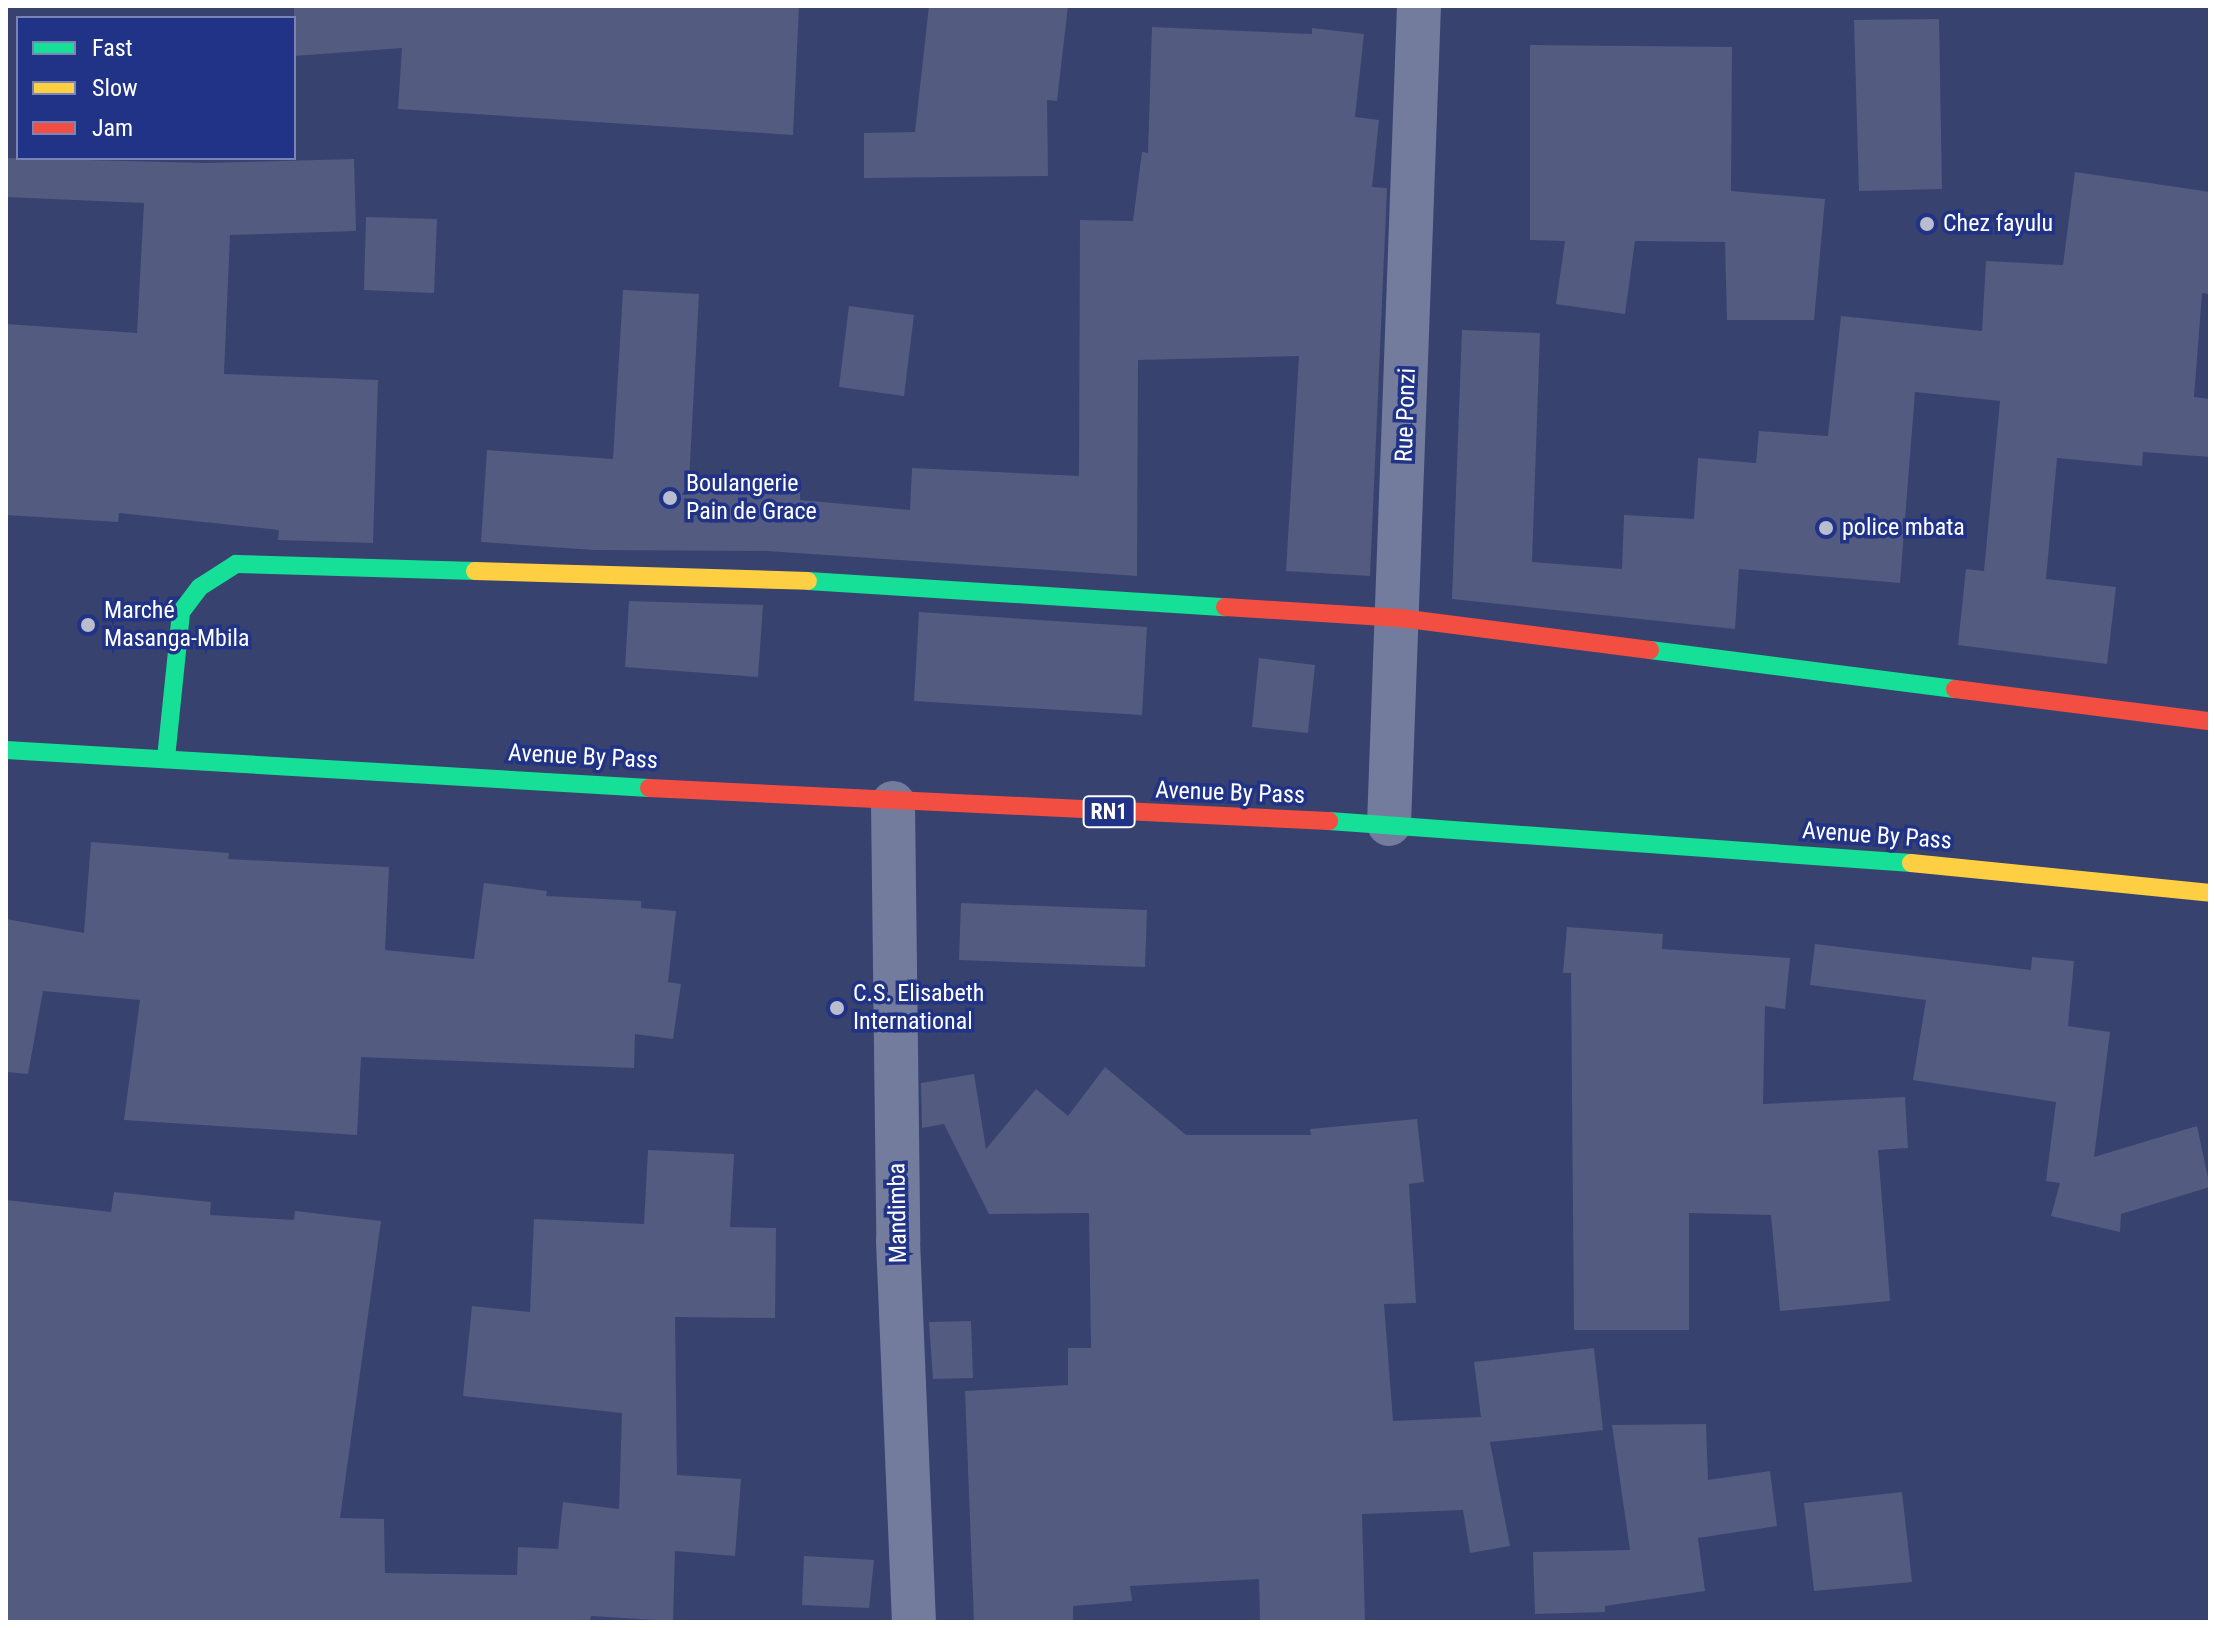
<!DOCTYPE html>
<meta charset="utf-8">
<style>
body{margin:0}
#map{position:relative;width:2216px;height:1628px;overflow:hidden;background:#37426f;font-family:"Roboto Condensed",sans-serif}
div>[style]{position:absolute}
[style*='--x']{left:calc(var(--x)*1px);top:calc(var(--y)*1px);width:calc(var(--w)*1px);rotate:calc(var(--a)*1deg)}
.building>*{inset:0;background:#535b80}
.street>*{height:44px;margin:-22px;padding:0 22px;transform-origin:22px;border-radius:22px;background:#737c9d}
.fast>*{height:18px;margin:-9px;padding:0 9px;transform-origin:9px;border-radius:9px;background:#16e098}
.slow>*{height:18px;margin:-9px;padding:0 9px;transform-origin:9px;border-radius:9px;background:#ffcf43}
.jam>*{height:18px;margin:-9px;padding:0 9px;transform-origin:9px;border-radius:9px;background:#f24e42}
.dots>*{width:22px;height:22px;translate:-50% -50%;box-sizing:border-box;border:4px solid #203386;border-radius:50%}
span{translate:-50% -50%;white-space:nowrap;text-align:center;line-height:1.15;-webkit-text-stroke:7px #203386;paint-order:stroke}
.shield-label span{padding:2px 6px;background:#203386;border:2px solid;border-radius:6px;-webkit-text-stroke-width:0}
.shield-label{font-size:22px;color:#fff;font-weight:700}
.poi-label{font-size:24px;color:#fff}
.left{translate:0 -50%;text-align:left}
.street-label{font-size:24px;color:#fff}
.frame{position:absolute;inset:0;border:8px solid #fff;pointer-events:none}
.legend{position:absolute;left:16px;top:16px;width:280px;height:144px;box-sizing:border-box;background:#203386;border:2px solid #7985b6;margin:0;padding:10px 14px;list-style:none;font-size:24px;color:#fff}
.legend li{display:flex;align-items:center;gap:16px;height:40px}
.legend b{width:40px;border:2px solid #7985b6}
</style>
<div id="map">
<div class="building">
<div style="clip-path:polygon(294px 6px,799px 6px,793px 135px,398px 109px,402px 48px,294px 56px)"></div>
<div style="clip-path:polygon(929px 6px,1068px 6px,1057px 101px,1047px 100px,1048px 176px,864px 178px,864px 133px,915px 132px)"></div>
<div style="clip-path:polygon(1939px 19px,1942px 189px,1859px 191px,1854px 20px)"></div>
<div style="clip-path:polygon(1152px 27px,1312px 34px,1312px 28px,1364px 34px,1355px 117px,1379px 120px,1372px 187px,1387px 188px,1370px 576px,1286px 571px,1299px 356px,1138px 360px,1137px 576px,767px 551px,594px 550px,481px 542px,487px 450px,613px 459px,623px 290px,699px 294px,689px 482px,800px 488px,800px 500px,910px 510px,912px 468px,1079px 476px,1080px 220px,1133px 221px,1142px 152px,1148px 153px)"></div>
<div style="clip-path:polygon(1530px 45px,1732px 47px,1731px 191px,1825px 199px,1814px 320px,1727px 320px,1725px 242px,1635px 241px,1625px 314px,1556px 304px,1565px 241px,1530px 240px)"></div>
<div style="clip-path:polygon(6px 158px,206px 163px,354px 159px,356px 231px,230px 235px,224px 374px,378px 380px,373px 543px,278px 540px,279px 530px,119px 513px,118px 522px,6px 515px,6px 324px,137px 333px,144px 203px,6px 197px)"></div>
<div style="clip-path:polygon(2075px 172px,2210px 192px,2210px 294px,2202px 293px,2194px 397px,2210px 399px,2210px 457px,2143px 452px,2142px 466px,2057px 458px,2046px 579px,2116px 587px,2107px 664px,1958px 645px,1966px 569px,1984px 571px,2000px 401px,1915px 392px,1900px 583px,1739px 569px,1735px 629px,1452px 599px,1462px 330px,1540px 333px,1532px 562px,1622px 569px,1624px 515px,1694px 519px,1698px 458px,1756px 463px,1759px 431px,1828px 436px,1841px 316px,1982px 331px,1986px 261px,2063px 265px)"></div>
<div style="clip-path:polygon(366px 217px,437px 219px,434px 293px,364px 290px)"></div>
<div style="clip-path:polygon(849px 306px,914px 315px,904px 396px,839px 387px)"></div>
<div style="clip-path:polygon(629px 601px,763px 605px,758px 677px,625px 667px)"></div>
<div style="clip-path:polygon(919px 612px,1147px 627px,1142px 715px,914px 701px)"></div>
<div style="clip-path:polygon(1259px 658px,1315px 665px,1308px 733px,1252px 727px)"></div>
<div style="clip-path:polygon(91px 842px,229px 853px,228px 859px,389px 867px,385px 950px,474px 959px,484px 883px,547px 891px,546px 896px,641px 901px,641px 908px,676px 911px,668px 982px,681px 984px,673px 1039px,635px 1034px,634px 1068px,361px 1057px,357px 1135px,124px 1120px,140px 1000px,43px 991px,28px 1074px,6px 1072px,6px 919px,84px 933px)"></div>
<div style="clip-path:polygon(961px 903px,1147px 910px,1145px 967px,959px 960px)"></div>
<div style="clip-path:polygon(1567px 927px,1663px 934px,1662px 949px,1790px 958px,1785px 1009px,1765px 1006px,1763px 1104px,1905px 1097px,1908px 1148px,1878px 1150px,1890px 1301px,1780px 1311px,1771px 1215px,1689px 1213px,1689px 1330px,1574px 1330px,1571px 973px,1563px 973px)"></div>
<div style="clip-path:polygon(1815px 944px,2031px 970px,2032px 957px,2074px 961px,2068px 1026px,2110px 1032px,2094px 1157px,2197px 1126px,2210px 1187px,2121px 1214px,2120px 1232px,2051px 1216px,2060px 1183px,2046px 1181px,2056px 1102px,1913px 1080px,1926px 1000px,1810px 985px)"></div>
<div style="clip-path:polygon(1105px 1067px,1186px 1135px,1311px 1135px,1310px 1129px,1417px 1119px,1424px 1182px,1409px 1184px,1416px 1303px,1384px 1304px,1393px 1421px,1481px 1417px,1474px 1362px,1594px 1348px,1603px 1430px,1490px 1442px,1510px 1546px,1470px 1553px,1463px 1510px,1362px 1514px,1365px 1621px,1260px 1622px,1259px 1579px,1130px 1586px,1132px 1601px,1073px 1606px,1073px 1622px,974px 1622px,965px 1391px,1068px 1385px,1068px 1348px,1091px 1348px,1089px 1213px,989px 1214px,944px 1124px,922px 1128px,921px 1083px,974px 1074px,986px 1149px,1036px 1089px,1068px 1116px)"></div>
<div style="clip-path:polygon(648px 1150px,734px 1154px,730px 1227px,776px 1228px,775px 1318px,675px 1317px,677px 1475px,741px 1479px,735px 1556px,675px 1551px,673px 1621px,591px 1616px,590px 1622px,6px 1622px,6px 1200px,111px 1212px,114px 1192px,211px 1202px,210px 1215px,294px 1220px,295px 1211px,381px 1221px,340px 1518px,384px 1519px,385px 1573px,517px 1575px,518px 1547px,558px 1549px,563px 1502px,619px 1509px,622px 1413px,463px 1396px,472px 1306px,530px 1312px,534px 1219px,644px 1224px)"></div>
<div style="clip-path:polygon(971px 1321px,973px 1378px,933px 1379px,929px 1322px)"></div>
<div style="clip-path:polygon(1706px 1424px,1708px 1480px,1770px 1471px,1777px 1526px,1698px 1538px,1705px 1591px,1605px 1606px,1605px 1612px,1535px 1614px,1533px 1552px,1630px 1550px,1612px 1425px)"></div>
<div style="clip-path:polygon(1902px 1492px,1912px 1582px,1814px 1591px,1804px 1503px)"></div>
<div style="clip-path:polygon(804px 1556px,874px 1560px,869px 1608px,802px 1605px)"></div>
</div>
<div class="street">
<div style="--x:893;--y:803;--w:438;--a:89.3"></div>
<div style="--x:898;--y:1241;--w:381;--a:87.6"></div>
<div style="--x:1389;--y:824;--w:819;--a:-87.9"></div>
</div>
<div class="fast">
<div style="--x:808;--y:581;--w:418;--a:3.6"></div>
<div style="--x:1650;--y:650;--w:307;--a:7.3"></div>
<div style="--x:6;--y:750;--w:644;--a:3.38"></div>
<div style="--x:166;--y:758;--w:147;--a:-84.1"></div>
<div style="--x:181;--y:612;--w:31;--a:-53"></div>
<div style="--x:200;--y:587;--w:43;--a:-32.6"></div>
<div style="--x:236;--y:564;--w:239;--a:1.7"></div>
<div style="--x:1329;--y:821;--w:584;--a:4.13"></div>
</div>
<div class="slow">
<div style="--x:475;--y:571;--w:333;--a:1.7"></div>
<div style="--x:1911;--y:863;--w:301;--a:5.7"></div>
</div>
<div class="jam">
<div style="--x:1225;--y:607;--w:175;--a:3.6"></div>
<div style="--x:1400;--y:618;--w:252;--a:7.3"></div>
<div style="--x:1955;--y:689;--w:257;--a:7.2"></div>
<div style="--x:649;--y:788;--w:681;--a:2.78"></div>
</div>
<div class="dots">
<div style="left:1927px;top:224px;background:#b9bdcd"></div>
<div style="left:670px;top:498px;background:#b9bdcd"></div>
<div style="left:1826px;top:528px;background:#b9bdcd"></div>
<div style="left:88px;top:625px;background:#b9bdcd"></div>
<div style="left:837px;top:1008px;background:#b9bdcd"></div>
</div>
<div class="shield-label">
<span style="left:1109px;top:812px">RN1</span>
</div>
<div class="poi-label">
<span class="left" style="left:1943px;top:224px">Chez fayulu</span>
<span class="left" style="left:686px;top:498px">Boulangerie<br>Pain de Grace</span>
<span class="left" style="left:1842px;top:528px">police mbata</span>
<span class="left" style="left:104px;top:625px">Marché<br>Masanga-Mbila</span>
<span class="left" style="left:853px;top:1008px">C.S. Elisabeth<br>International</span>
</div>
<div class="street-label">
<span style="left:1406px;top:415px;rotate:-88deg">Rue Ponzi</span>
<span style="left:583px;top:757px;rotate:3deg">Avenue By Pass</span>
<span style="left:1230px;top:793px;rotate:2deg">Avenue By Pass</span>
<span style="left:1877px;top:836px;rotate:4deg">Avenue By Pass</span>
<span style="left:898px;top:1213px;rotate:-91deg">Mandimba</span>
</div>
<div class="frame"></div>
<ul class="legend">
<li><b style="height:10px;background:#16e098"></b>Fast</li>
<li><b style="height:10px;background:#ffcf43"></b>Slow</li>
<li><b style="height:10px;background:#f24e42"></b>Jam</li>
</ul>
</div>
